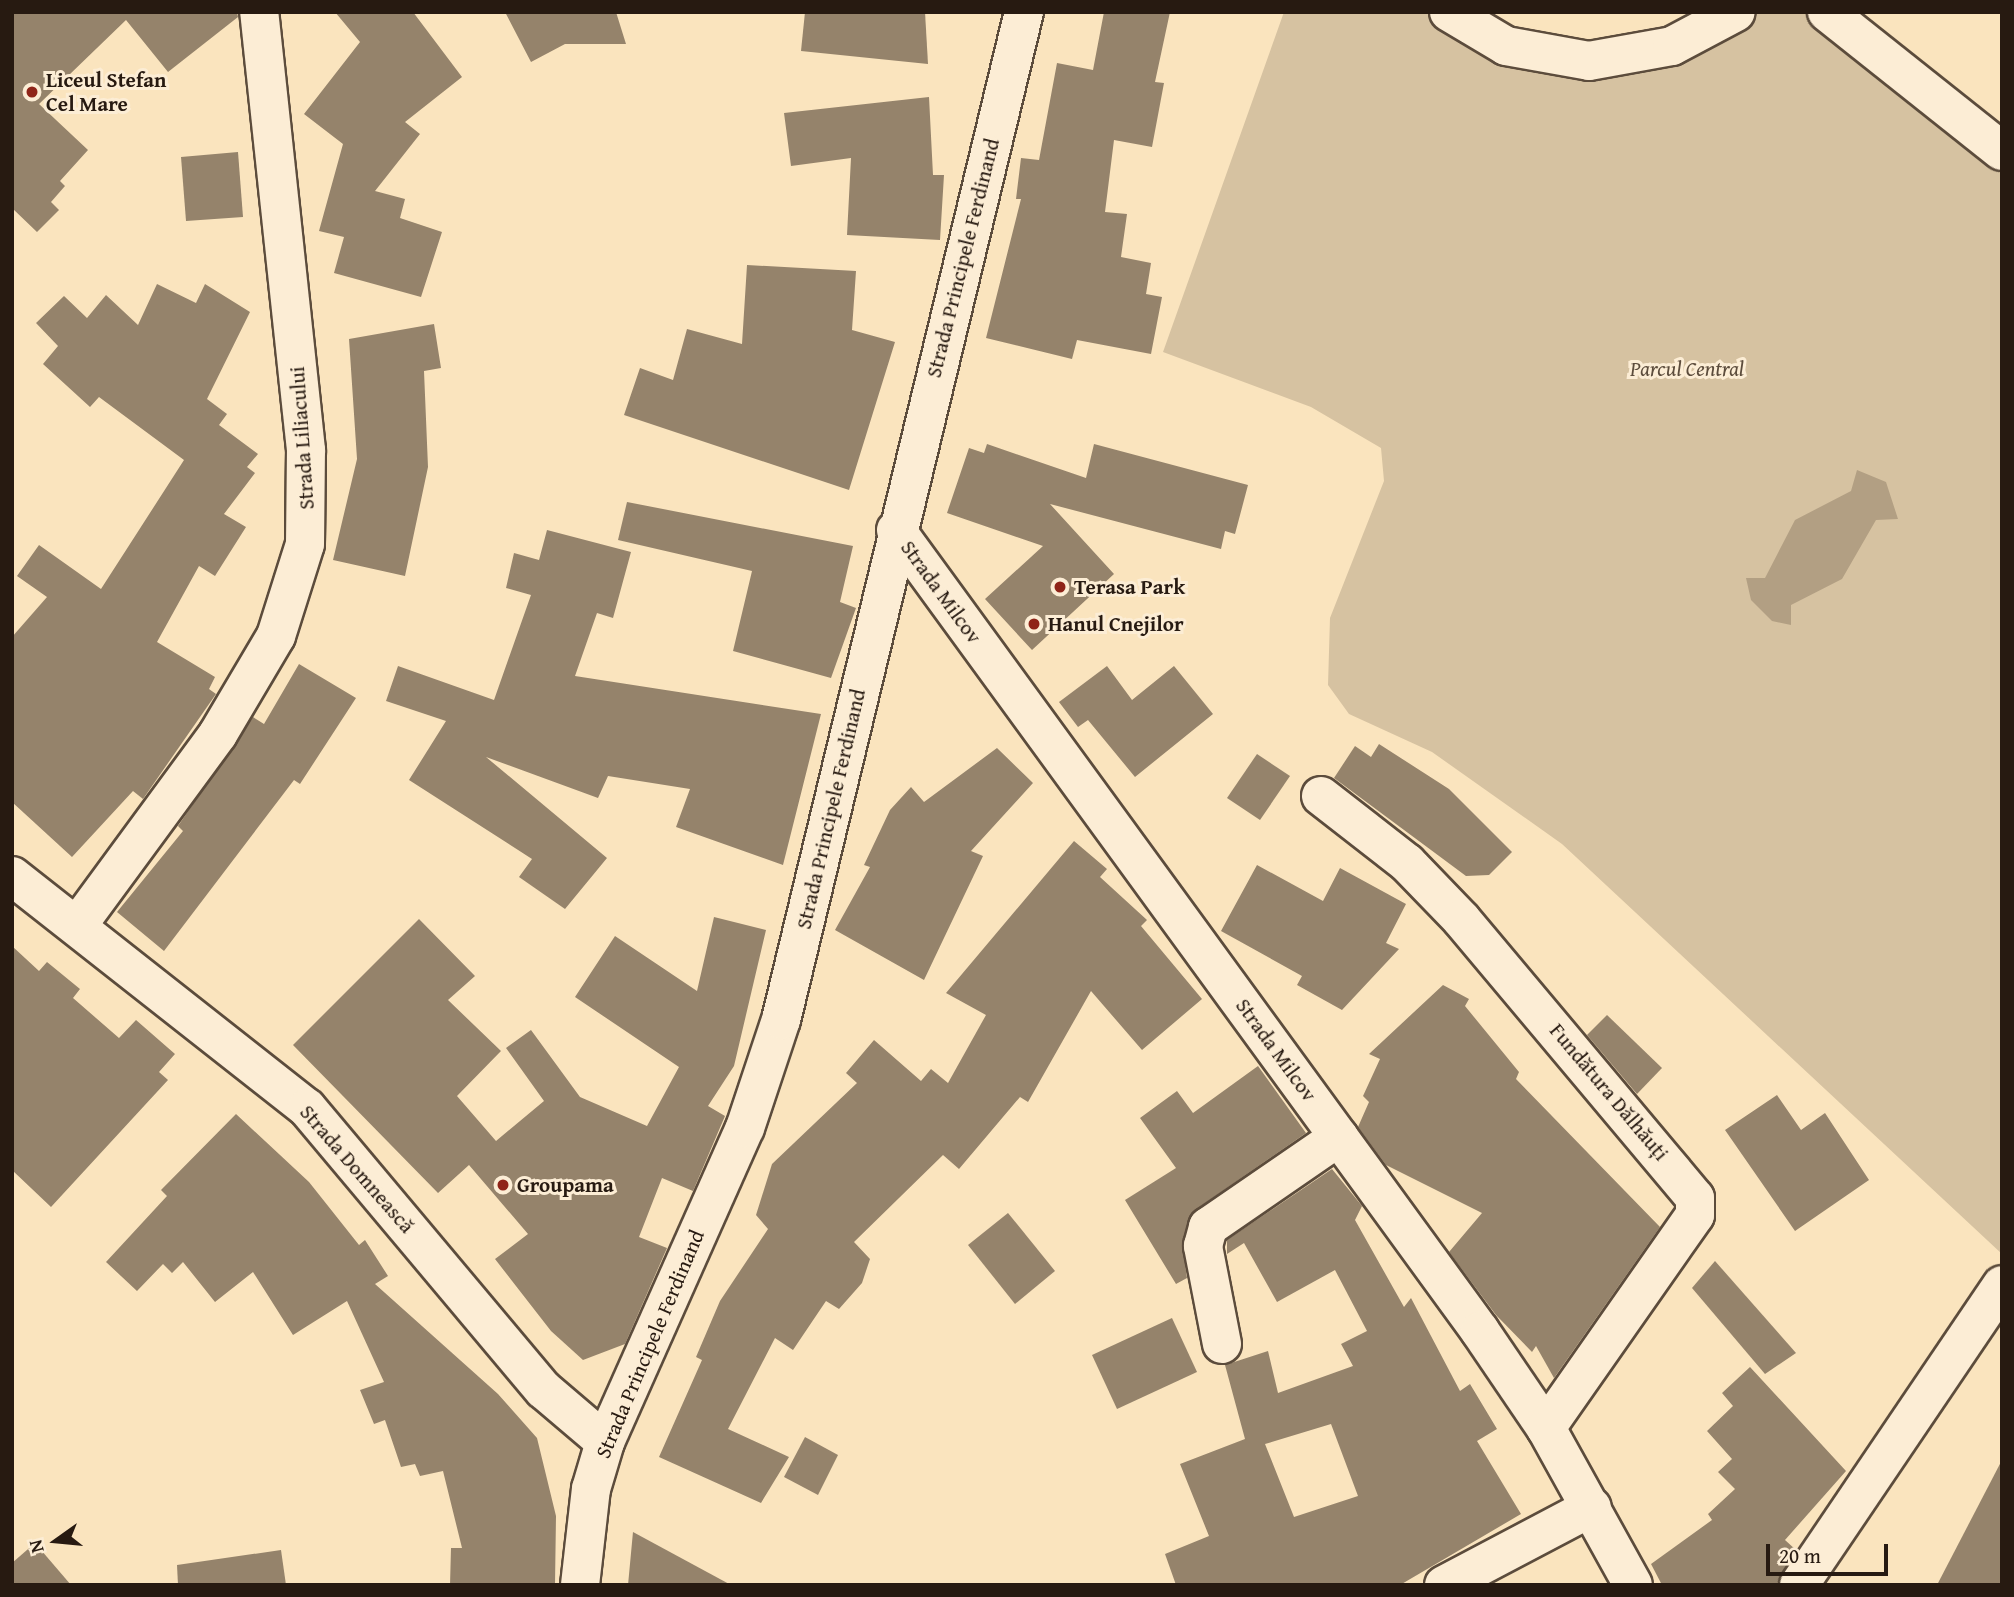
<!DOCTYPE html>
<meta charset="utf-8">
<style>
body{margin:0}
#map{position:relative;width:2014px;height:1597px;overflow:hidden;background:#fae4be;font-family:"Gentium Book Plus",serif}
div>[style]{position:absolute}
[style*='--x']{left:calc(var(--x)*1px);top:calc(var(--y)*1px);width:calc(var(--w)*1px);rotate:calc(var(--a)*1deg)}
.green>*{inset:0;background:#d6c2a1}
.water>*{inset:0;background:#b29f83}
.building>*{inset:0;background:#95836b}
.roads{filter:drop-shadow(2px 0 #5c4c3c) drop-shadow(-2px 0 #5c4c3c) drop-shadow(0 2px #5c4c3c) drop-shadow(0 -2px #5c4c3c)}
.minor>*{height:38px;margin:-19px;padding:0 19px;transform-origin:19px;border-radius:19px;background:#fcedd5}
.dots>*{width:19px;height:19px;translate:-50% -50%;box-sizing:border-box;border:4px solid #fcedd5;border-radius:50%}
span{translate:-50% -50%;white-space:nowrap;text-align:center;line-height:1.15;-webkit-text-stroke:6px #fcedd5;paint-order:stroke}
.poi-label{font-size:21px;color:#271a11;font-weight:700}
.left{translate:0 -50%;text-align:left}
.street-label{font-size:21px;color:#271a11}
.park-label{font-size:21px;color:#5c4c3c;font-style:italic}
.frame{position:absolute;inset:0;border:14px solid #271a11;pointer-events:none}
.north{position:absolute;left:21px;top:1506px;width:70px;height:70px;-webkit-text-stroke:5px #fcedd5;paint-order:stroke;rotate:255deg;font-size:19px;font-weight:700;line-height:28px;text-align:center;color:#271a11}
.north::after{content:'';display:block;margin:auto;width:24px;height:32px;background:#271a11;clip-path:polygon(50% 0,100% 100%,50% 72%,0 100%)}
.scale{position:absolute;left:1766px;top:1544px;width:122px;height:32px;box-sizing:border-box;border:4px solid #271a11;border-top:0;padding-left:9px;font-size:21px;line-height:24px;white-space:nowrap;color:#271a11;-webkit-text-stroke:5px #fcedd5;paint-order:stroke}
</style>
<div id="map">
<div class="green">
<div style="clip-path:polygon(1284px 12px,1449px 12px,1547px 57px,1736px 12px,1827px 12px,2002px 160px,2002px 1254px,1562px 844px,1432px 752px,1349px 714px,1328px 685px,1330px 618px,1384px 481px,1381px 448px,1311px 407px,1163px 352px)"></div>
</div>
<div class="water">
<div style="clip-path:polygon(1857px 470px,1886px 482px,1898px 519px,1876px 520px,1842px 579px,1791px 605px,1791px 625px,1772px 621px,1751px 600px,1746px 578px,1765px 578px,1795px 520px,1851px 491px)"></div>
</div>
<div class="building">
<div style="clip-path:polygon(12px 12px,237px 12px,238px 17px,168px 72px,126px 20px,39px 104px,88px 150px,60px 181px,65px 186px,51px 202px,59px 210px,37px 232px,12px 208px)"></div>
<div style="clip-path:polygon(335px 12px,413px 12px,462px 77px,405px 122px,420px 134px,375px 191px,405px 199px,400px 218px,442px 232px,421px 297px,334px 273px,344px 237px,319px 231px,343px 144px,304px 114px,360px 42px)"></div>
<div style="clip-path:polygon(505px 12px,616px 12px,626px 44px,565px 44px,531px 62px)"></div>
<div style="clip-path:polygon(805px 12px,925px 12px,928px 64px,801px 51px)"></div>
<div style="clip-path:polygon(1104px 12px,1170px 12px,1155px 82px,1164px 83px,1152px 147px,1114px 140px,1105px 212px,1127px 214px,1121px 257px,1151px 263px,1146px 294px,1162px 297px,1151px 354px,1077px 340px,1072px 359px,986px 338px,1021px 199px,1016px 199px,1021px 158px,1039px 160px,1057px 63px,1093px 70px)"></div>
<div style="clip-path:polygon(929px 97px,933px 175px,944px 175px,940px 240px,847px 235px,851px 158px,791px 166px,784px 113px)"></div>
<div style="clip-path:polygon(238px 152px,243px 217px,186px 221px,181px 157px)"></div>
<div style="clip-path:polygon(747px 265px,856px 271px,852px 330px,895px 342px,849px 490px,624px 415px,640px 368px,673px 380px,687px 329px,742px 344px)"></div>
<div style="clip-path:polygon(157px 284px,196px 303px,205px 284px,250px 312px,207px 399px,227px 414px,219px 425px,258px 454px,247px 467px,255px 473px,224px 514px,246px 527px,215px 576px,199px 566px,157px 642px,215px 677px,209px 689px,216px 694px,143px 799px,133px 791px,72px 857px,12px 802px,12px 637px,47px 597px,17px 576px,39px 545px,101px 589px,184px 460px,99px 397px,90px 407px,43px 364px,58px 346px,36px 323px,64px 296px,87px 318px,106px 295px,138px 325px)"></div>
<div style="clip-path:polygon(434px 324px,441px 368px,424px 371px,428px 467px,405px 576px,333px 560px,357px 459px,349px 339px)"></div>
<div style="clip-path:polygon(987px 444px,1086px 478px,1094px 444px,1248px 485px,1235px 534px,1225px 531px,1221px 549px,1050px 504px,1114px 574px,1032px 650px,985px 599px,1043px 546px,947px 513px,969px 448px,984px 453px)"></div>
<div style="clip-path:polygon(627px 502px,853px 546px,840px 602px,856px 608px,831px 678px,733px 651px,752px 571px,618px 540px)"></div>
<div style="clip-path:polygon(547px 530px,631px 552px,613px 618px,597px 613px,575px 676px,821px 714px,783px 865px,676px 827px,690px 789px,608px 776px,598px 798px,486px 757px,607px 858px,565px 909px,519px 877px,532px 859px,409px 780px,446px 721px,386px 701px,398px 666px,494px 700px,531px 595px,506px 588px,514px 553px,539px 560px)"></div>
<div style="clip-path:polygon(299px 664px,356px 698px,300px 784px,294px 780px,164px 951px,117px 912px,183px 831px,178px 826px,253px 717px,264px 724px)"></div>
<div style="clip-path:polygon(1107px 666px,1132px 700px,1174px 666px,1213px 714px,1135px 777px,1088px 720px,1078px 727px,1059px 702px)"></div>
<div style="clip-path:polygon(1379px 744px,1449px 789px,1512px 852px,1489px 875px,1466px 876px,1334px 778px,1355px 746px,1371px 757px)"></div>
<div style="clip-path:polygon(997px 748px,1033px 783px,971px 851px,983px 856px,924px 980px,835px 930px,870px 867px,864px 865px,890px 810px,911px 787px,924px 802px)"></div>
<div style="clip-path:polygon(1257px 754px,1290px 776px,1260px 820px,1227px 798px)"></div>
<div style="clip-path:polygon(1074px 841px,1107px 869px,1100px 877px,1147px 920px,1141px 926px,1202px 999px,1142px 1050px,1091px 991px,1028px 1102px,1020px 1097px,959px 1169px,943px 1155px,854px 1242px,870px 1259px,862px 1283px,839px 1309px,826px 1301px,793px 1350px,775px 1338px,728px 1429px,789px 1457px,761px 1503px,659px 1457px,702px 1360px,696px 1357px,720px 1301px,768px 1229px,756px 1215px,772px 1164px,857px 1083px,846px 1073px,874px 1040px,921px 1081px,931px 1069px,948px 1083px,986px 1015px,946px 993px)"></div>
<div style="clip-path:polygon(1257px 865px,1323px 901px,1340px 868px,1406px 904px,1386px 943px,1399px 949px,1342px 1010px,1297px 985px,1302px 976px,1221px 931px)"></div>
<div style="clip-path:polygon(714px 917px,766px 930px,734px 1066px,708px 1106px,725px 1116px,693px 1191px,662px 1178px,639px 1237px,667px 1248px,625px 1344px,583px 1360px,551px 1331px,495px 1259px,528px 1234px,469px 1165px,438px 1193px,293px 1045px,419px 919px,475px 976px,448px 1000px,501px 1051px,457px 1096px,496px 1141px,544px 1101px,506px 1048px,531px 1030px,580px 1097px,647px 1126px,679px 1067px,575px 997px,615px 936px,697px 991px)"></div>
<div style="clip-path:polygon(12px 946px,39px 971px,47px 962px,80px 989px,73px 998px,119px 1038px,136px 1020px,175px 1054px,159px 1072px,168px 1080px,51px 1207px,12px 1170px)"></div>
<div style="clip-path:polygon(1443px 985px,1469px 999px,1465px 1006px,1519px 1072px,1516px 1079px,1660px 1227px,1554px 1378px,1536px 1346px,1532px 1352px,1496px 1315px,1449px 1252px,1482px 1213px,1386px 1165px,1358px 1127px,1369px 1102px,1363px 1096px,1380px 1059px,1369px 1054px)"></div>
<div style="clip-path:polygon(1607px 1015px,1662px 1068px,1637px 1094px,1587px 1035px)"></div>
<div style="clip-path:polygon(1258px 1066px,1306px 1133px,1195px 1210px,1182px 1241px,1187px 1278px,1176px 1284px,1125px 1200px,1176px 1168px,1140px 1118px,1177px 1091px,1193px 1113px)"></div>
<div style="clip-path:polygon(1777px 1095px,1801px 1130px,1825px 1113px,1869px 1180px,1795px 1231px,1725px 1130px)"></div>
<div style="clip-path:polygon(236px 1114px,309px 1182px,359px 1245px,365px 1240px,388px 1276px,375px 1284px,498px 1394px,537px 1438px,556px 1516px,555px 1585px,450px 1585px,451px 1548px,462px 1548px,443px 1471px,420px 1476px,415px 1464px,401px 1467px,385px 1420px,374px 1424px,360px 1390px,384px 1382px,347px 1301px,293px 1335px,253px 1272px,215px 1302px,183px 1262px,172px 1273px,163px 1264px,137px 1291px,106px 1262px,167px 1196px,161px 1190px)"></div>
<div style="clip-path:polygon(evenodd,1332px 1169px,1362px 1206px,1355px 1220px,1404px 1307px,1411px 1298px,1460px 1391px,1470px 1384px,1497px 1429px,1477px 1441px,1521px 1514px,1400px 1585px,1176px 1585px,1165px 1554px,1209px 1536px,1180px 1464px,1245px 1439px,1225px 1365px,1268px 1351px,1278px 1393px,1353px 1366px,1341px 1344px,1367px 1331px,1335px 1270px,1277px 1302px,1244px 1243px,1227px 1254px,1227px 1240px,1332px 1169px,1331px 1424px,1358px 1496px,1294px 1517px,1265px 1444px,1331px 1424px)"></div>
<div style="clip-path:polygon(1008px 1213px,1055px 1271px,1015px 1304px,968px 1245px)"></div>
<div style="clip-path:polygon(1715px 1261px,1796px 1353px,1765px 1374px,1692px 1288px)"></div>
<div style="clip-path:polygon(1172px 1318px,1197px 1372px,1117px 1409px,1092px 1355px)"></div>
<div style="clip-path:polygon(1750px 1367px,1846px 1471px,1785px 1540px,1796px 1550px,1777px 1585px,1662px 1585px,1651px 1564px,1712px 1520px,1708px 1514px,1735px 1489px,1718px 1472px,1732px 1459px,1707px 1431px,1733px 1406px,1722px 1393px)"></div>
<div style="clip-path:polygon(805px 1437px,838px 1455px,818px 1495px,784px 1477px)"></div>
<div style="clip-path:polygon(2002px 1460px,2002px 1585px,1937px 1585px)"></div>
<div style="clip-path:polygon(633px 1532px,731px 1585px,628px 1585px)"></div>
<div style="clip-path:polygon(35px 1543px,71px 1585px,12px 1585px,12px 1563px)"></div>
<div style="clip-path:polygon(281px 1550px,286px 1585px,178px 1585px,177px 1565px)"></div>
</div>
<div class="roads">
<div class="minor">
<div style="--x:1449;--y:12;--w:66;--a:30.8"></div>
<div style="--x:1506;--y:46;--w:84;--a:10.2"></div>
<div style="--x:1589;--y:61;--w:84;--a:-10.2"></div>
<div style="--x:1672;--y:46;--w:72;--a:-28"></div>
<div style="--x:1827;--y:12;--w:223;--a:38.5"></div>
<div style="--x:896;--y:530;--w:991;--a:53.9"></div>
<div style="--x:1480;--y:1331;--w:117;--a:55.8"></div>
<div style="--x:1546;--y:1428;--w:179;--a:61"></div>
<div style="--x:1321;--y:796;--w:109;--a:37.9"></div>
<div style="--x:1407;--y:863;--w:78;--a:46"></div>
<div style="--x:1461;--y:919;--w:364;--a:50"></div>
<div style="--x:1695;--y:1198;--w:17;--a:90"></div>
<div style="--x:1695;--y:1215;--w:260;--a:125"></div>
<div style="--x:12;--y:876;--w:375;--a:38.2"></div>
<div style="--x:307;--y:1108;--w:368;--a:50"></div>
<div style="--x:544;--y:1390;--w:80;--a:40.4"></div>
<div style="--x:77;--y:926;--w:238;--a:-53.7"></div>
<div style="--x:218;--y:734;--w:114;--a:-59.4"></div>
<div style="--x:276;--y:636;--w:96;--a:-72.5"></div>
<div style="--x:305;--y:544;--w:94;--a:-89.4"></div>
<div style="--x:306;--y:450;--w:441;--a:-96.1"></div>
<div style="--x:1222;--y:1344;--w:100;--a:-101"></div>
<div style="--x:1203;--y:1246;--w:20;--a:-75"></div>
<div style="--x:1208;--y:1227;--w:159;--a:-34.5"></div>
<div style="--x:580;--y:1585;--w:97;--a:-83.5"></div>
<div style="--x:591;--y:1489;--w:49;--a:-73.4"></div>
<div style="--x:605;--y:1442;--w:344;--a:-66"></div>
<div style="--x:745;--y:1128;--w:114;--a:-71.6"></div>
<div style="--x:781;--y:1020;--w:1037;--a:-76.45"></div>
<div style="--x:1444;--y:1585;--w:167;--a:-27.8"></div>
<div style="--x:1799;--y:1585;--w:362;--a:-55.9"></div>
</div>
</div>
<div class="dots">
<div style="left:32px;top:92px;background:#8f2418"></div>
<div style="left:1060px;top:587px;background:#8f2418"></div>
<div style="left:1034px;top:624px;background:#8f2418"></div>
<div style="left:503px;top:1185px;background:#8f2418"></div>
</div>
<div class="poi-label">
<span class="left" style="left:46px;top:92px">Liceul Stefan<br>Cel Mare</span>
<span class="left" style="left:1074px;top:587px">Terasa Park</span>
<span class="left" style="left:1048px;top:624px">Hanul Cnejilor</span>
<span class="left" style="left:517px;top:1185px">Groupama</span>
</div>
<div class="street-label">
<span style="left:963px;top:258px;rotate:-76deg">Strada Principele Ferdinand</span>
<span style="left:302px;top:438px;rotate:-94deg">Strada Liliacului</span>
<span style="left:941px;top:592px;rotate:54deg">Strada Milcov</span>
<span style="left:831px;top:809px;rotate:-77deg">Strada Principele Ferdinand</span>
<span style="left:1276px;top:1050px;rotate:54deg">Strada Milcov</span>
<span style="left:1609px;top:1092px;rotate:50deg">Fundătura Dălhăuți</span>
<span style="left:357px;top:1169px;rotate:49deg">Strada Domnească</span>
<span style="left:650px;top:1344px;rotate:-67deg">Strada Principele Ferdinand</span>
</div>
<div class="park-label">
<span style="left:1687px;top:369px">Parcul Central</span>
</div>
<div class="frame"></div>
<div class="north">N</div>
<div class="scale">20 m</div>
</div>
